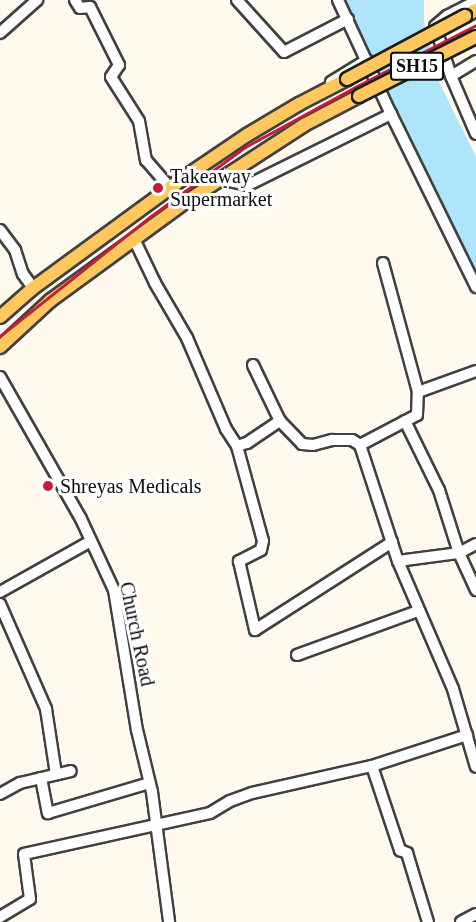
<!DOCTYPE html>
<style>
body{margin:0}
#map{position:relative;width:476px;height:922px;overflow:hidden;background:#fffaed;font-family:Georgia,serif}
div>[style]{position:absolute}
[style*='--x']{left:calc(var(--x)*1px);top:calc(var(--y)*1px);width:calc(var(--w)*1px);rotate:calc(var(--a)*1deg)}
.water>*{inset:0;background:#afe5fa}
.roads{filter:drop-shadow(2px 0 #404040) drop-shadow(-2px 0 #404040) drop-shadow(0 2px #404040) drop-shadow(0 -2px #404040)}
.minor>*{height:10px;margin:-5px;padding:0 5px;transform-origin:5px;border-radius:5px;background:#fff}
.major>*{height:12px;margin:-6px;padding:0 6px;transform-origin:6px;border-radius:6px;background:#ffc75d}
.rail>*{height:3px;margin:-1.5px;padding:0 1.5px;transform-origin:1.5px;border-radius:1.5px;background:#c51d37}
.bridges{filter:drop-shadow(2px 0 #1e1e1e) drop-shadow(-2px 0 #1e1e1e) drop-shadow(0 2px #1e1e1e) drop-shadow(0 -2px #1e1e1e)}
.major-bridge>*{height:12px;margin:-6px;padding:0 6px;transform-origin:6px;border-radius:6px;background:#ffc75d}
.dots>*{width:16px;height:16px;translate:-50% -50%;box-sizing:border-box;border:3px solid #fff;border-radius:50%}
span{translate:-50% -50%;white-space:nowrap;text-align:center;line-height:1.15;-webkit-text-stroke:6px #fff;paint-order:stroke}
.shield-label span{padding:2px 4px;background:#fff;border:2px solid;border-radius:4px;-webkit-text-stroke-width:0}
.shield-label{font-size:18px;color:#0d0d0d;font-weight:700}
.poi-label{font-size:20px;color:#0d0d0d}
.left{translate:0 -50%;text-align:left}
.street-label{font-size:20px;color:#0d0d0d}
</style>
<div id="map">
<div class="water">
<div style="clip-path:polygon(344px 0,424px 0,424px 23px,439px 82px,476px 157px,476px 278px,391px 105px,370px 51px)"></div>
</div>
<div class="roads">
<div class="minor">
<div style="--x:75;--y:0;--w:9;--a:58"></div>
<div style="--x:80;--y:8;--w:10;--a:-6"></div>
<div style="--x:90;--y:7;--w:65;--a:63.4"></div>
<div style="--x:119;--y:65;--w:14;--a:124"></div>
<div style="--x:111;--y:77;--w:52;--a:57.5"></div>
<div style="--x:139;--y:121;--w:40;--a:80"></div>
<div style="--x:146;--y:160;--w:37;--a:49"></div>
<div style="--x:237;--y:0;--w:70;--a:47.9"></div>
<div style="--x:284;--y:52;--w:72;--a:-27.3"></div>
<div style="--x:338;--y:0;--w:126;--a:65.1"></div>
<div style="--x:0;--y:33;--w:50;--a:-41.7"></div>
<div style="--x:476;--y:61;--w:29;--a:149"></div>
<div style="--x:451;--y:76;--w:63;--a:66.7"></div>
<div style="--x:451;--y:76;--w:52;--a:-107.7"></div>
<div style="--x:435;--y:26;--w:16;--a:-40"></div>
<div style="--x:447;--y:16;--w:33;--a:-27"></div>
<div style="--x:331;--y:82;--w:42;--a:-31.4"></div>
<div style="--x:220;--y:179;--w:29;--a:12"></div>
<div style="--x:248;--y:185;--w:160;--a:-26.4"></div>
<div style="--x:391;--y:114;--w:193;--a:63.8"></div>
<div style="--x:0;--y:230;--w:25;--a:53"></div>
<div style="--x:15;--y:250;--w:25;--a:72"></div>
<div style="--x:23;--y:274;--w:17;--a:54"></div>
<div style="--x:135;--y:241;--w:47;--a:64.5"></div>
<div style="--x:155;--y:283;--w:64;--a:59.8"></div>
<div style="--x:187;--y:338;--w:99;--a:66.8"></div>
<div style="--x:226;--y:429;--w:20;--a:57"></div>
<div style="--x:237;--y:446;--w:10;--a:-17"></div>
<div style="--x:247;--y:443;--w:40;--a:-34"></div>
<div style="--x:280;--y:421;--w:32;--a:46"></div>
<div style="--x:302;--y:444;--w:11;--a:5"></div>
<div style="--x:313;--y:445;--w:20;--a:-15"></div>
<div style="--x:332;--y:440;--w:20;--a:0"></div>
<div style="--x:352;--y:440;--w:9;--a:32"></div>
<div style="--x:360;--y:445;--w:122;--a:71.9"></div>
<div style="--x:398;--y:561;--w:139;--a:66.7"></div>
<div style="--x:453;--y:689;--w:81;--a:73.6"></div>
<div style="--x:383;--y:263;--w:134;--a:74.8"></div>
<div style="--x:253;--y:365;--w:62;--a:64.3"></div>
<div style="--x:0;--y:377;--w:163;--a:60.3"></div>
<div style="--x:81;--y:519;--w:78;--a:65.1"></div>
<div style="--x:114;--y:590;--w:142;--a:80.7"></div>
<div style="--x:137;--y:730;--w:64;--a:76.4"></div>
<div style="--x:152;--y:792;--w:131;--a:82.5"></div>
<div style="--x:405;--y:421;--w:77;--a:63.8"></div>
<div style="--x:439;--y:490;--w:66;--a:72.4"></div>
<div style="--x:459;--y:553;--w:41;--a:65.3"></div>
<div style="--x:360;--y:445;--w:64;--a:-27.8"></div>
<div style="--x:417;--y:415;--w:23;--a:-88"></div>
<div style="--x:418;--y:392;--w:62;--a:-19.9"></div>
<div style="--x:237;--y:446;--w:98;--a:74.7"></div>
<div style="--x:263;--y:541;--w:9;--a:103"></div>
<div style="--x:261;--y:550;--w:25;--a:153"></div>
<div style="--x:239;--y:561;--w:71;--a:76.9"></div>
<div style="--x:255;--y:630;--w:163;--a:-32.7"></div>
<div style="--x:398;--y:561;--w:62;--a:-7.5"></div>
<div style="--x:459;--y:553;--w:19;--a:-28"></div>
<div style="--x:0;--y:592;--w:104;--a:-29.3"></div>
<div style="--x:0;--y:604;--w:115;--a:66.3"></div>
<div style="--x:46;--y:709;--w:66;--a:81.3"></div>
<div style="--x:297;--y:655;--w:129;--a:-20"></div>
<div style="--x:372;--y:766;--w:89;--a:71.6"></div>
<div style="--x:400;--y:850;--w:8;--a:23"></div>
<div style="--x:407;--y:853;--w:72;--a:73.1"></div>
<div style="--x:41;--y:778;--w:36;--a:79"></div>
<div style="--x:48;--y:813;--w:105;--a:-16.5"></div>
<div style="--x:0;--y:794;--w:23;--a:-29"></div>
<div style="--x:20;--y:783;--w:52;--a:-13.2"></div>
<div style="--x:0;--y:917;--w:35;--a:-31"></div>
<div style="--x:30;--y:899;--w:45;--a:-97.6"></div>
<div style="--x:24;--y:854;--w:190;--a:-12.4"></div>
<div style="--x:210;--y:813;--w:23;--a:-31"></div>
<div style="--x:230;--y:801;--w:23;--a:-20"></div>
<div style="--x:252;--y:793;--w:123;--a:-12.7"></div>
<div style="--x:372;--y:766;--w:100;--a:-18.1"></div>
<div style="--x:461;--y:922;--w:17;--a:-28"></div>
</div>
<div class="major">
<div style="--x:465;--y:16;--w:13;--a:-29"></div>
<div style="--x:0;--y:317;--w:44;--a:-41.3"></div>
<div style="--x:33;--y:288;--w:181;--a:-36.2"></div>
<div style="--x:179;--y:181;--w:82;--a:-34.1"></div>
<div style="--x:247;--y:135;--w:61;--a:-30.8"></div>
<div style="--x:299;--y:104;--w:54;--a:-27.5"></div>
<div style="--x:0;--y:347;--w:69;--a:-42.7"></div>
<div style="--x:51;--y:300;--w:165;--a:-36.1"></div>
<div style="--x:184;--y:203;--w:143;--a:-33"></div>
<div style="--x:304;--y:125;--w:62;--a:-27.8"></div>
</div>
</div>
<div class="rail">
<div style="--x:0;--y:336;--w:193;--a:-38.5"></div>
<div style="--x:151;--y:216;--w:117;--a:-36.3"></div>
<div style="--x:245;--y:147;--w:125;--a:-28.6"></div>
<div style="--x:355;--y:87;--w:136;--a:-27.1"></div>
</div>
<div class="bridges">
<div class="major-bridge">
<div style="--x:347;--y:79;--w:134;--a:-28.1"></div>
<div style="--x:359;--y:96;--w:131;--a:-26.8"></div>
</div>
</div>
<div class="dots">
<div style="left:158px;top:188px;background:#c51d37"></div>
<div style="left:48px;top:486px;background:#c51d37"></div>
</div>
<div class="shield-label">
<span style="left:417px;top:66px">SH15</span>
</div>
<div class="poi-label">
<span class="left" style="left:170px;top:188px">Takeaway<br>Supermarket</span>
<span class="left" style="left:60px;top:486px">Shreyas Medicals</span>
</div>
<div class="street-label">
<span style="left:137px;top:634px;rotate:78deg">Church Road</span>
</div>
</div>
